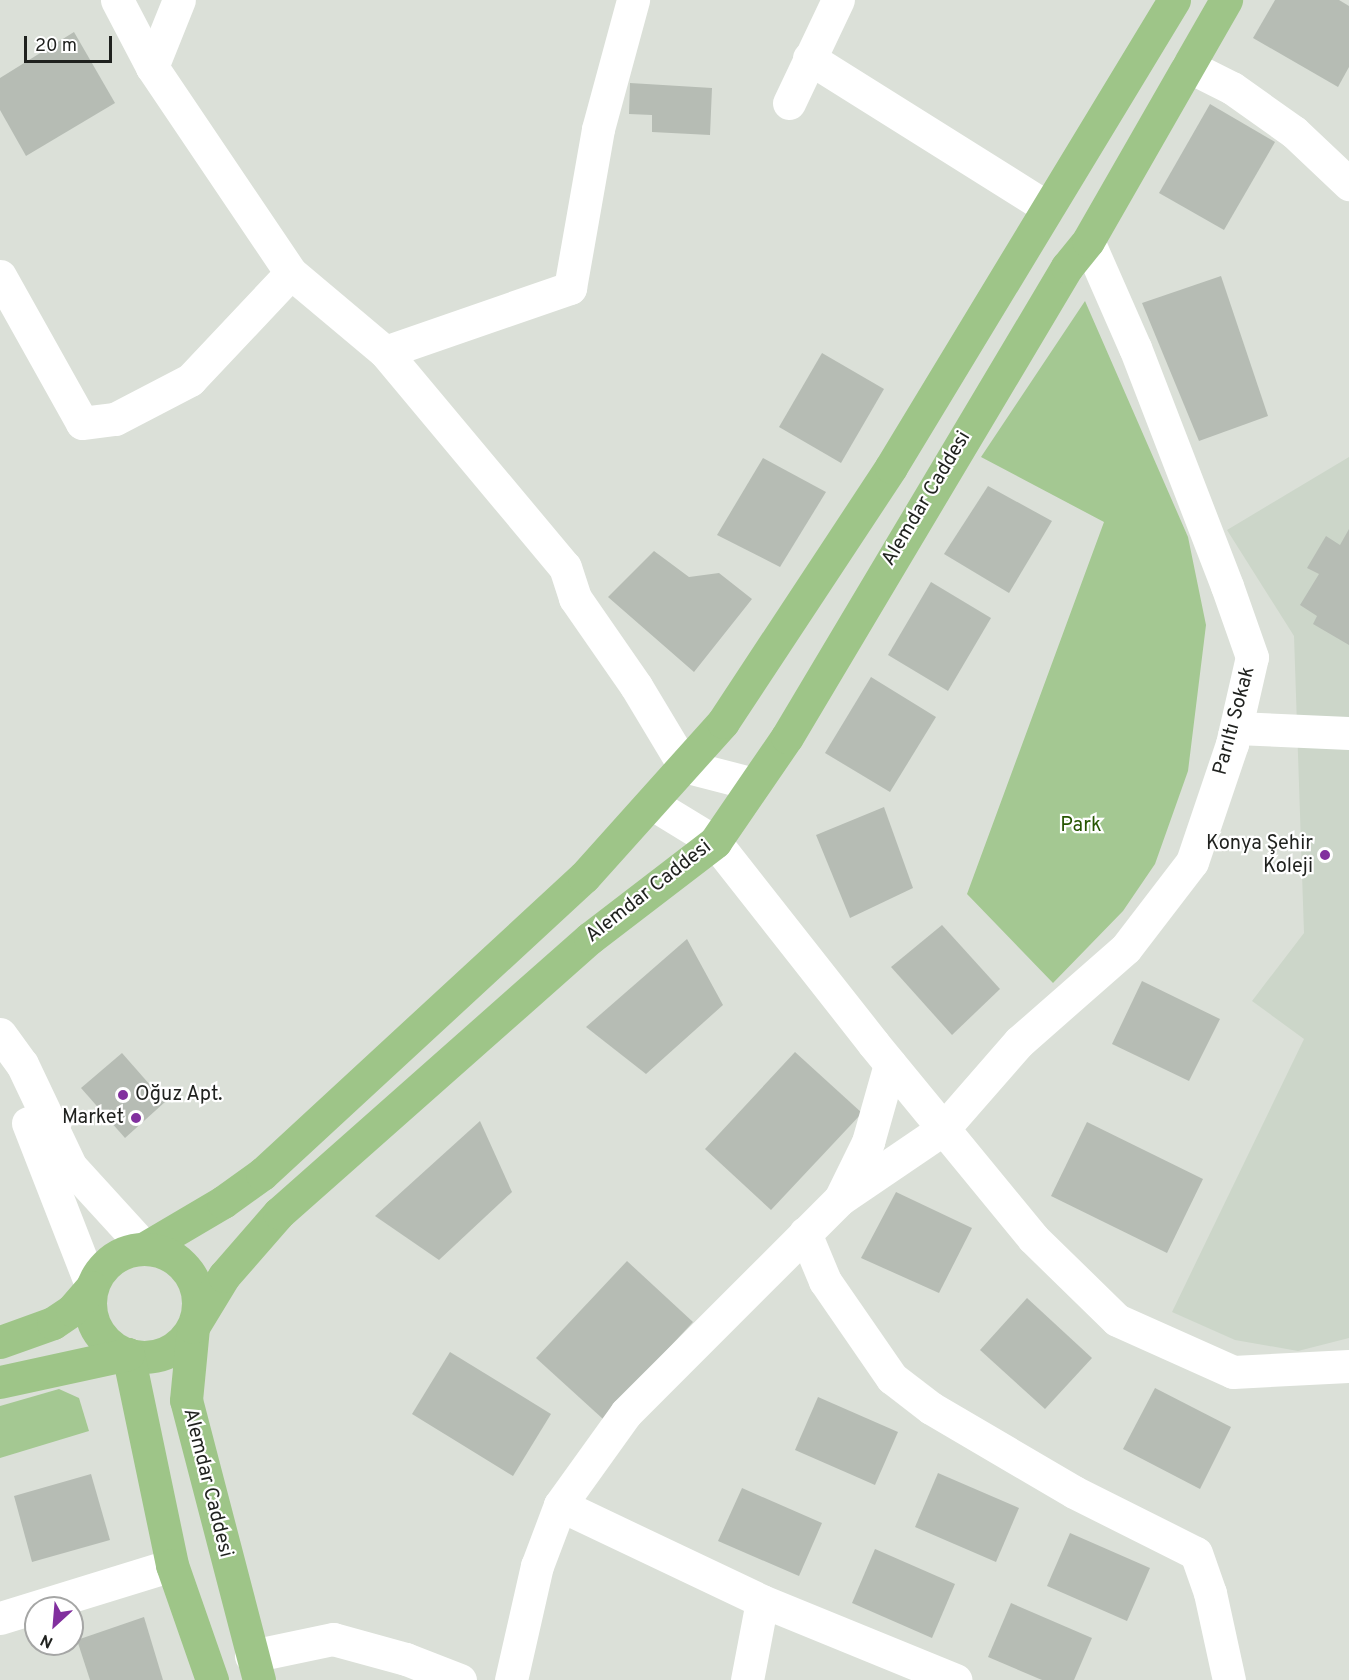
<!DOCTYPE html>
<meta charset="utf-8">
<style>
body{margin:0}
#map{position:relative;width:1349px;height:1680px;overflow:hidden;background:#dbe0d8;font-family:Overpass,sans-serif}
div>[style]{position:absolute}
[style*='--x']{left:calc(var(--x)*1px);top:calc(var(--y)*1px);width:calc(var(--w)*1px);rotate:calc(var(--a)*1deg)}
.built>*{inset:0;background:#ccd6c9}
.green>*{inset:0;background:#a4c892}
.building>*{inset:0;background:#b6bcb4}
.minor>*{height:33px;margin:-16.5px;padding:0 16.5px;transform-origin:16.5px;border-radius:16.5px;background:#fff}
.major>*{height:33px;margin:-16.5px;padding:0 16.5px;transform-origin:16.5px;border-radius:16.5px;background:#9ec588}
.major>.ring{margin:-16.5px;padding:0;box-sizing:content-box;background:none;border:33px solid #9ec588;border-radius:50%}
.dots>*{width:16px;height:16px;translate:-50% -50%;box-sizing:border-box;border:3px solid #fff;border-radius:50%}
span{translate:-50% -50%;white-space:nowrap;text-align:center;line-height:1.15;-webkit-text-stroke:4.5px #fff;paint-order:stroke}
.street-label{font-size:20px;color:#1f211e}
.park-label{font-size:20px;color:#265600}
.poi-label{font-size:20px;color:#1f211e}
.right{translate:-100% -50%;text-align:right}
.left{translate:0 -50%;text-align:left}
.north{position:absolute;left:24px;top:1596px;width:60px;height:60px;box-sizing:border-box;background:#fff;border:2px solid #a5a6a5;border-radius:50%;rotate:206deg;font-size:16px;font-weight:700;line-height:24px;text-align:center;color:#1f211e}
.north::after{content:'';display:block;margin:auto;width:21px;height:27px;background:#812f9e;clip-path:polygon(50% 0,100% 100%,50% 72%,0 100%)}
.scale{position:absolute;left:24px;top:36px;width:88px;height:27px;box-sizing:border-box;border:3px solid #1f211e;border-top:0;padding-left:8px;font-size:18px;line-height:21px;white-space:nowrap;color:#1f211e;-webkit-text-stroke:4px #fff;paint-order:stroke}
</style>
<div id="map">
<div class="built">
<div style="clip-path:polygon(1349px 457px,1349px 1338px,1298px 1351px,1235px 1340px,1172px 1312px,1304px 1039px,1252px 1001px,1304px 933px,1294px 636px,1227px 530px)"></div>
</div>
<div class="green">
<div style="clip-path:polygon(1085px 301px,1188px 537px,1206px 625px,1188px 771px,1155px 864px,1123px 911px,1053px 983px,967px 894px,1104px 522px,981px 457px)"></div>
<div style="clip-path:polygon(59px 1389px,79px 1398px,89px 1431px,0 1458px,0 1406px)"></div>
</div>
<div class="building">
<div style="clip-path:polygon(1275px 0,1339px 0,1349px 6px,1349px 67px,1338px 87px,1253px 38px)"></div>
<div style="clip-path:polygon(74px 32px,115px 103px,26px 156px,0 110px,0 78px)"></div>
<div style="clip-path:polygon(630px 83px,712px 88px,710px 135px,652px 132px,652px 115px,629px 114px)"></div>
<div style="clip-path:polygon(1210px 104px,1275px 142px,1224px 230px,1159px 193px)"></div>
<div style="clip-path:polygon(1221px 276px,1268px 416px,1199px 441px,1142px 303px)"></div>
<div style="clip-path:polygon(822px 353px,884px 389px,841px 463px,779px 427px)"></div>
<div style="clip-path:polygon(763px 458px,826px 492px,780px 567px,717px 535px)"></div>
<div style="clip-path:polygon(988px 486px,1052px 521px,1009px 593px,944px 554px)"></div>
<div style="clip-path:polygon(1349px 529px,1349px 645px,1313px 624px,1317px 616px,1300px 605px,1319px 574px,1307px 568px,1326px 536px,1340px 545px)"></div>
<div style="clip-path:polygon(654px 551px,689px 577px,719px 573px,752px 599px,694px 672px,608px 597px)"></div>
<div style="clip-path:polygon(931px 582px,991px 618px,948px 691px,888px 655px)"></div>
<div style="clip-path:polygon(871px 677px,936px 717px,890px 792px,825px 753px)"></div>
<div style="clip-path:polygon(884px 807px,913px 888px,850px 918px,816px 835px)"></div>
<div style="clip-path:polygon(942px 925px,1000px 989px,952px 1035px,891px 967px)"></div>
<div style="clip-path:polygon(687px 939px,723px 1005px,646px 1074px,586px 1027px)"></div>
<div style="clip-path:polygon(1142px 981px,1220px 1019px,1189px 1081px,1112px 1044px)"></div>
<div style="clip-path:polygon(795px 1052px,862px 1113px,771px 1210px,705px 1149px)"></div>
<div style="clip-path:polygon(122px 1053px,165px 1102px,125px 1138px,81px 1088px)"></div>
<div style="clip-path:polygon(480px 1121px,512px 1192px,439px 1260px,375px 1216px)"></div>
<div style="clip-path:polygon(1087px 1122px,1203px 1179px,1167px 1253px,1051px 1196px)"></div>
<div style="clip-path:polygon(896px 1192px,972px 1228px,939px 1293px,861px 1258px)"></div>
<div style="clip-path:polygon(627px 1261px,693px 1322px,603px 1419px,536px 1358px)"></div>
<div style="clip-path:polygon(1027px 1298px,1092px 1358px,1045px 1409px,980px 1350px)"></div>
<div style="clip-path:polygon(450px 1352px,551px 1414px,513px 1476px,412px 1414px)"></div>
<div style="clip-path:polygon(1155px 1388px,1231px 1427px,1200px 1489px,1123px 1449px)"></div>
<div style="clip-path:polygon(818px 1397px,898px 1432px,875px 1485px,795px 1450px)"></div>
<div style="clip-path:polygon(938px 1473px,1019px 1508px,996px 1562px,915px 1527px)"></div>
<div style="clip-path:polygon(91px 1474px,110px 1540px,32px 1562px,14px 1496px)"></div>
<div style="clip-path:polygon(742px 1488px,822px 1523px,799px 1576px,718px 1541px)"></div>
<div style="clip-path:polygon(1070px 1533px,1150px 1568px,1127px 1621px,1047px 1586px)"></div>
<div style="clip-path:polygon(875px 1549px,955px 1584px,932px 1638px,852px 1603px)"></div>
<div style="clip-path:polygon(1011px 1603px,1092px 1638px,1074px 1680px,1042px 1680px,988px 1657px)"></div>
<div style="clip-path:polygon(144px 1617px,163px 1680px,90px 1680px,77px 1640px)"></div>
</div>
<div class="minor">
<div style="--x:117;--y:0;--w:76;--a:62.4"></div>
<div style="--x:152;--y:67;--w:249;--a:56"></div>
<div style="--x:291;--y:273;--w:123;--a:40"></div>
<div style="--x:385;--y:352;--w:196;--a:-19.1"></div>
<div style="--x:570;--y:288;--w:161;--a:-80"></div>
<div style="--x:598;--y:129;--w:134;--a:-74.8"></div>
<div style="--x:809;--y:58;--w:282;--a:32.1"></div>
<div style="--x:1188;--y:66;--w:49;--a:26.6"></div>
<div style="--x:1232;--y:88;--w:76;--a:35.4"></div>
<div style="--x:1294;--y:132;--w:76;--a:43.4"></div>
<div style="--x:152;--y:67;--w:72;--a:-68.1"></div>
<div style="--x:789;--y:103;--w:114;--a:-64.6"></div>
<div style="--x:0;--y:276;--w:168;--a:60.8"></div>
<div style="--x:82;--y:423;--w:33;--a:-7"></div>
<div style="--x:115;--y:419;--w:85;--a:-27.5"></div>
<div style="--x:190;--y:380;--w:147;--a:-46.7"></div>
<div style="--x:385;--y:352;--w:280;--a:50.1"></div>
<div style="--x:565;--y:567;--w:33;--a:72"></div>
<div style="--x:575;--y:598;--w:107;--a:55.3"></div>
<div style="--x:636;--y:686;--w:93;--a:59"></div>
<div style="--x:684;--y:766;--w:72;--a:14.4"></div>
<div style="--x:1236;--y:728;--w:113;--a:2.5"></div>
<div style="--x:651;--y:803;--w:75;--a:31.4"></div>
<div style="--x:715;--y:842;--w:256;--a:51.8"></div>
<div style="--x:873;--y:1043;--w:252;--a:50.6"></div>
<div style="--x:1033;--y:1238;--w:117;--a:44.3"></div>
<div style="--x:1117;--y:1320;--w:127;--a:24.1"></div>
<div style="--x:1233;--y:1372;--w:116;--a:-3"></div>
<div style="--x:0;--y:1034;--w:37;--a:54"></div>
<div style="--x:22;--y:1064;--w:114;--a:64.6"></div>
<div style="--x:71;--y:1167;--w:110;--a:47.6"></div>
<div style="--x:28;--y:1123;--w:176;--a:68.7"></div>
<div style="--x:840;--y:1199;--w:64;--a:-63.8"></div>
<div style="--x:868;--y:1142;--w:81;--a:-74.2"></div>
<div style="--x:805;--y:1233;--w:52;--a:67.4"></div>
<div style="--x:825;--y:1281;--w:118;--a:55.4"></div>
<div style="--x:892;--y:1378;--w:49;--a:37.6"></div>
<div style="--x:931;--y:1408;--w:166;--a:30.4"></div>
<div style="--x:1074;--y:1492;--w:136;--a:26.6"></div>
<div style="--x:1196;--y:1553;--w:42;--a:70.7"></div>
<div style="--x:1210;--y:1593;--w:89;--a:77.7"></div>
<div style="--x:560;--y:1505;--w:224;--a:25.4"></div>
<div style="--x:762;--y:1601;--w:209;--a:22.2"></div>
<div style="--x:0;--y:1618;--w:180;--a:-17.1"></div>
<div style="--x:251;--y:1656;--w:84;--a:-11.7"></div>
<div style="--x:333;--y:1639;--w:76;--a:15.3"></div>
<div style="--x:406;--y:1659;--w:58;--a:21.3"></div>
<div style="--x:511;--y:1680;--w:117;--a:-77.2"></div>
<div style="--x:537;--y:1566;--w:65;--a:-69.3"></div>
<div style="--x:560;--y:1505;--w:113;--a:-54.3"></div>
<div style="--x:626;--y:1413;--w:303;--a:-45"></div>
<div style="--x:840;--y:1199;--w:125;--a:-34.2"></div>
<div style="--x:943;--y:1129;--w:116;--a:-48.9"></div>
<div style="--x:1019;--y:1042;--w:142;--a:-41.3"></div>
<div style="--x:1126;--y:948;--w:108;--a:-52.5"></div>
<div style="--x:1192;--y:862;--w:125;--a:-71.3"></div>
<div style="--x:1232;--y:744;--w:89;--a:-77.1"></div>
<div style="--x:1252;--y:657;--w:75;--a:-109.4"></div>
<div style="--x:1227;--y:586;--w:255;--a:-111.1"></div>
<div style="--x:1135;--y:348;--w:117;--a:-113.7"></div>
<div style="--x:747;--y:1680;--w:80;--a:-79.2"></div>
</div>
<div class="major">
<div style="--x:145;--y:1248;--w:91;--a:-30.5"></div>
<div style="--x:223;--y:1202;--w:48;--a:-35.7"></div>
<div style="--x:262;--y:1174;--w:438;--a:-42.7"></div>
<div style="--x:584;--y:877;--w:208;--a:-48.1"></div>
<div style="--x:723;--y:722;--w:305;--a:-56.6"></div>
<div style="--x:891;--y:467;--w:546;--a:-58.78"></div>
<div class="ring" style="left:90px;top:1249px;width:75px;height:75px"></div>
<div style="--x:0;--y:1342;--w:56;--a:-19.7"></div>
<div style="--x:53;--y:1323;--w:23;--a:-34"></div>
<div style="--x:72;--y:1310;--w:30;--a:-49"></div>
<div style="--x:128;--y:1354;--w:216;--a:78.2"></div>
<div style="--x:172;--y:1565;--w:122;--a:70.8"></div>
<div style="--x:0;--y:1382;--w:131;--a:-12.3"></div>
<div style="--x:259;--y:1680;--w:289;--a:-104.6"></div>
<div style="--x:186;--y:1400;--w:73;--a:-84.5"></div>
<div style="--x:193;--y:1327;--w:60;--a:-58.7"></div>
<div style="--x:224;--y:1276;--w:84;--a:-48.9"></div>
<div style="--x:279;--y:1213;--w:415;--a:-41.5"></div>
<div style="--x:590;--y:938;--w:158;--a:-37.5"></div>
<div style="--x:715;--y:842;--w:127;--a:-55.6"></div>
<div style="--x:787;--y:737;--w:547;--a:-59.22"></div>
<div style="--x:1067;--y:267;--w:33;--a:-51"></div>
<div style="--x:1088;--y:241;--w:278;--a:-60.2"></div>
</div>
<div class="dots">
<div style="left:1325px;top:855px;background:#812f9e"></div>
<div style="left:123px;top:1095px;background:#812f9e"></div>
<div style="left:136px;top:1118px;background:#812f9e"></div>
</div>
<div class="street-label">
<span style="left:927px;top:499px;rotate:-59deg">Alemdar Caddesi</span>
<span style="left:1235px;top:721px;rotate:-75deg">Parıltı Sokak</span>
<span style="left:649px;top:892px;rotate:-38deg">Alemdar Caddesi</span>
<span style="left:207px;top:1483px;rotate:76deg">Alemdar Caddesi</span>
</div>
<div class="park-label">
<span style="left:1081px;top:826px">Park</span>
</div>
<div class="poi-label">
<span class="right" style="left:1313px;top:856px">Konya Şehir<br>Koleji</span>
<span class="left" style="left:135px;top:1095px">Oğuz Apt.</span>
<span class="right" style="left:124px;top:1118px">Market</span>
</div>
<div class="north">N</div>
<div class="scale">20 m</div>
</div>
